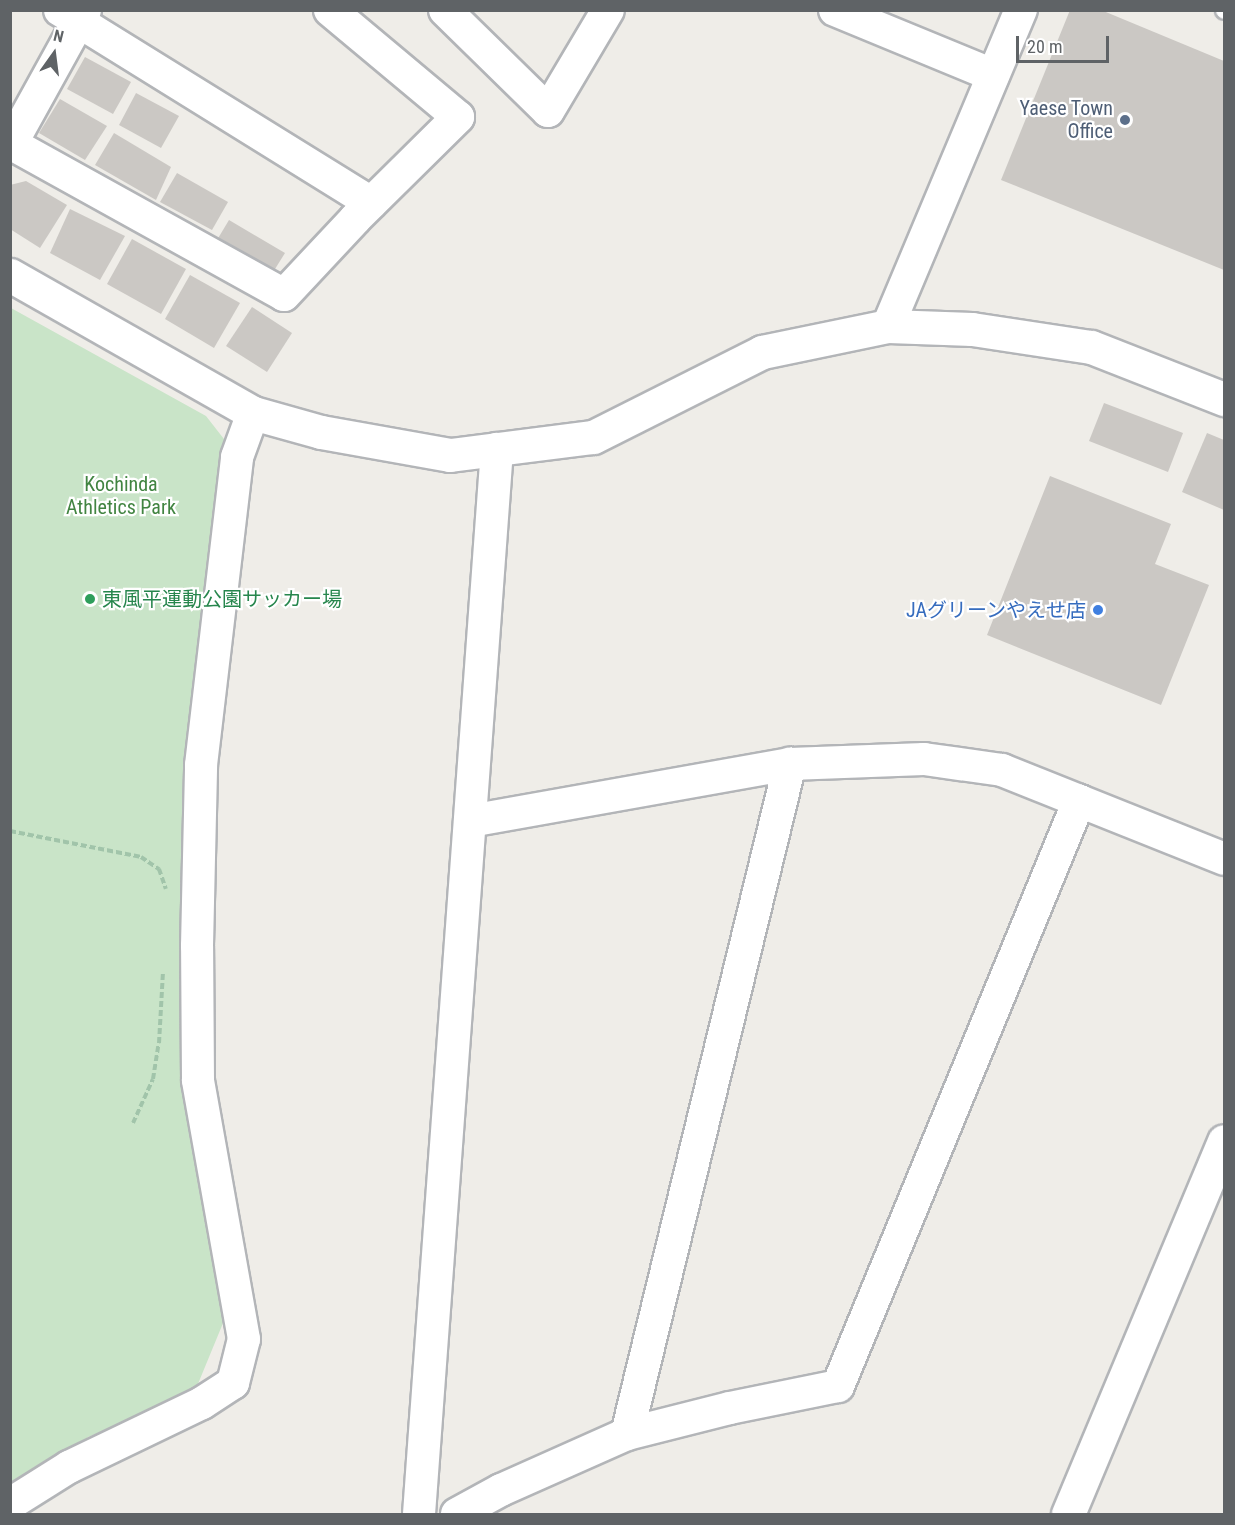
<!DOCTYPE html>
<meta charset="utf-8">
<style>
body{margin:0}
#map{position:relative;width:1235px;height:1525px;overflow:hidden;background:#efede8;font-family:"Roboto Condensed","Noto Sans JP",sans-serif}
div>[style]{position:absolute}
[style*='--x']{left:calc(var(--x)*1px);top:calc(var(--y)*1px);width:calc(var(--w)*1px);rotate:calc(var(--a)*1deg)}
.green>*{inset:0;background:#c9e4c8}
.building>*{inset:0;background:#cbc8c4}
.path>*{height:4px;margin-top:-2px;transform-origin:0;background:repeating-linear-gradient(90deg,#a1c4aa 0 6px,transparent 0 9px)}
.roads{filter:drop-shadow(2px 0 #b3b5b8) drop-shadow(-2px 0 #b3b5b8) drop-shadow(0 2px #b3b5b8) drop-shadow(0 -2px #b3b5b8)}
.service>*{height:15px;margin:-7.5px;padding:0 7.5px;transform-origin:7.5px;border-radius:7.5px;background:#fff}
.minor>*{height:32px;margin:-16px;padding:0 16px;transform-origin:16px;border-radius:16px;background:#fff}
.tertiary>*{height:33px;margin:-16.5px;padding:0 16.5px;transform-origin:16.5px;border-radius:16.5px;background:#fff}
.dots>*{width:16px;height:16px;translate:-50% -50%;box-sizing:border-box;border:3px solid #fff;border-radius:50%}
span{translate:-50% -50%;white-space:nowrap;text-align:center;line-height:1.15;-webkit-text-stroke:4.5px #fff;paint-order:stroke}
.service-label{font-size:20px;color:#4e5e75}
.right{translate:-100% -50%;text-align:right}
.park-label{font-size:20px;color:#418441}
.leisure-label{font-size:20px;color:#27864d}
.left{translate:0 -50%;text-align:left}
.shop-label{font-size:20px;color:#366cbe}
.frame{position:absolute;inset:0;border:12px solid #5f6366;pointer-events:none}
.north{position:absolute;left:24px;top:24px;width:60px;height:60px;-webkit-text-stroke:4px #fff;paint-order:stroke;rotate:14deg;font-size:16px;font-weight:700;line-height:24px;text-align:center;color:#5f6366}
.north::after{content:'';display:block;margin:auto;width:21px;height:27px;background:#5f6366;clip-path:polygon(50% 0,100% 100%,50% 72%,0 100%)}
.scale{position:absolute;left:1016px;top:36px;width:93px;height:27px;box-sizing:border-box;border:3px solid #5f6366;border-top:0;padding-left:8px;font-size:18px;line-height:21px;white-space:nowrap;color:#5f6366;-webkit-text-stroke:4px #fff;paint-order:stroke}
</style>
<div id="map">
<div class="green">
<div style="clip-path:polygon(11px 308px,206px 416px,238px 457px,185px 858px,228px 1311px,193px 1396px,88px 1437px,11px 1498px)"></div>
</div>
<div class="building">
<div style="clip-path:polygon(1070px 10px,1101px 10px,1224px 61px,1224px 270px,1001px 180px)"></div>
<div style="clip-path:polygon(85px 57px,131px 82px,113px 114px,67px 89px)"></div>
<div style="clip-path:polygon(136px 93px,179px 116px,161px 148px,119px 125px)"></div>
<div style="clip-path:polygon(60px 99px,107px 126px,85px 160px,39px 133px)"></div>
<div style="clip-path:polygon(114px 133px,171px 167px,156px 200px,95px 165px)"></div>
<div style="clip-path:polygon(177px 173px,228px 202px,212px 230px,160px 202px)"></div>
<div style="clip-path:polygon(26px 181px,67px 205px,40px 248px,10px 229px,10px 185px)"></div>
<div style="clip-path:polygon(70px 209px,125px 236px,100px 280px,50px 253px)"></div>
<div style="clip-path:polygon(229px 220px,285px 253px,270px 277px,214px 245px)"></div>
<div style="clip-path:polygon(132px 239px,186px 269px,161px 314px,107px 284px)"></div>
<div style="clip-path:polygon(190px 275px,240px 303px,214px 348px,165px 319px)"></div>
<div style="clip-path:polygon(252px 307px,292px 333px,267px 372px,226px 346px)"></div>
<div style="clip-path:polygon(1104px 403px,1183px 433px,1168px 472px,1089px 441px)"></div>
<div style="clip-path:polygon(1207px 433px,1224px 440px,1224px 510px,1182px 492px)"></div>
<div style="clip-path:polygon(1050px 476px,1171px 524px,1155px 564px,1209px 585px,1161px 705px,987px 635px)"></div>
</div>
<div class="path">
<div style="--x:10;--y:831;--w:134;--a:11.2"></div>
<div style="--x:141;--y:857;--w:22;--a:34"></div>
<div style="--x:159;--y:869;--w:21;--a:71"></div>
<div style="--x:133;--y:1123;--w:48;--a:-65.6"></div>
<div style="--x:153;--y:1079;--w:36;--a:-81"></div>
<div style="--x:159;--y:1043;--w:72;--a:-86.8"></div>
</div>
<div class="roads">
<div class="service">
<div style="--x:1223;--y:10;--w:1;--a:45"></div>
</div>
<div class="minor">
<div style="--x:60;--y:10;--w:366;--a:31.8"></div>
<div style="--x:445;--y:10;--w:144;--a:44.4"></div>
<div style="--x:548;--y:111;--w:117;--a:-59.3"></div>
<div style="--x:835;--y:10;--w:171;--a:22.4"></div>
<div style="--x:10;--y:143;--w:313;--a:29"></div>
<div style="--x:284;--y:295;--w:104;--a:-46.9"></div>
<div style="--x:355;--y:219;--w:145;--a:-44.7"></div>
<div style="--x:458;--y:117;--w:167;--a:-140.1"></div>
<div style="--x:10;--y:146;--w:155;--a:-61.1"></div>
<div style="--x:888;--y:326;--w:343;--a:-67.2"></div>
<div style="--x:470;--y:821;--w:325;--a:-10.1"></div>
<div style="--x:790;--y:764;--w:134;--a:-2.1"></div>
<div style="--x:924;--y:759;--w:79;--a:8"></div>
<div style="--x:1002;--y:770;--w:239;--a:21.8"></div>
<div style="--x:627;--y:1434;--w:690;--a:-76.33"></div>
<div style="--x:10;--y:1504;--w:70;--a:-32.1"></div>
<div style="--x:69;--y:1467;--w:148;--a:-25.7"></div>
<div style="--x:202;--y:1403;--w:37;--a:-33"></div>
<div style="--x:233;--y:1383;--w:45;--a:-76"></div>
<div style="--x:244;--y:1339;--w:263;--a:-100.1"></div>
<div style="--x:198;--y:1080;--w:134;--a:-90.4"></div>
<div style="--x:197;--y:946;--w:181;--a:-88.7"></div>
<div style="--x:201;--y:765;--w:310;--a:-83.3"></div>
<div style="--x:237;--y:457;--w:47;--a:-70"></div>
<div style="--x:419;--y:1514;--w:1068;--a:-85.81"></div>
<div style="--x:457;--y:1514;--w:50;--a:-28.6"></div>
<div style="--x:501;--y:1490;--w:138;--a:-24"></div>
<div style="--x:627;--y:1434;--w:106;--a:-14.2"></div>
<div style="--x:730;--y:1408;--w:110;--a:-11.5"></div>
<div style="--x:838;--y:1386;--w:633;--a:-67.61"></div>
</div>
<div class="tertiary">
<div style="--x:10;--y:275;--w:279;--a:29.6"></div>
<div style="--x:253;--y:413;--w:71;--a:15.6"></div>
<div style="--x:321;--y:432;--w:131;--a:10.1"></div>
<div style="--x:450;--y:455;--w:144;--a:-7.2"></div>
<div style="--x:593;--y:437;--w:189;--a:-26.7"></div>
<div style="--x:762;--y:352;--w:129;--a:-11.7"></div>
<div style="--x:888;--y:326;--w:84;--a:2"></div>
<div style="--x:972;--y:329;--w:120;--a:8.6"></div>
<div style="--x:1091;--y:347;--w:143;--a:21.4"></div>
<div style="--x:1068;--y:1514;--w:404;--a:-67.3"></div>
</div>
</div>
<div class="dots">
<div style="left:1125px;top:120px;background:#5c6f8a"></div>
<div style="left:90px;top:599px;background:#2e9e5b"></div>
<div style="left:1098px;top:610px;background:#3f7fe0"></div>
</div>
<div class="service-label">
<span class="right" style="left:1113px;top:120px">Yaese Town<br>Office</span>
</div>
<div class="park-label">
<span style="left:121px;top:496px">Kochinda<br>Athletics Park</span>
</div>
<div class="leisure-label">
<span class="left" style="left:102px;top:599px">東風平運動公園サッカー場</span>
</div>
<div class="shop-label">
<span class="right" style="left:1086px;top:610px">JAグリーンやえせ店</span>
</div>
<div class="frame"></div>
<div class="north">N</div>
<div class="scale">20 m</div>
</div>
